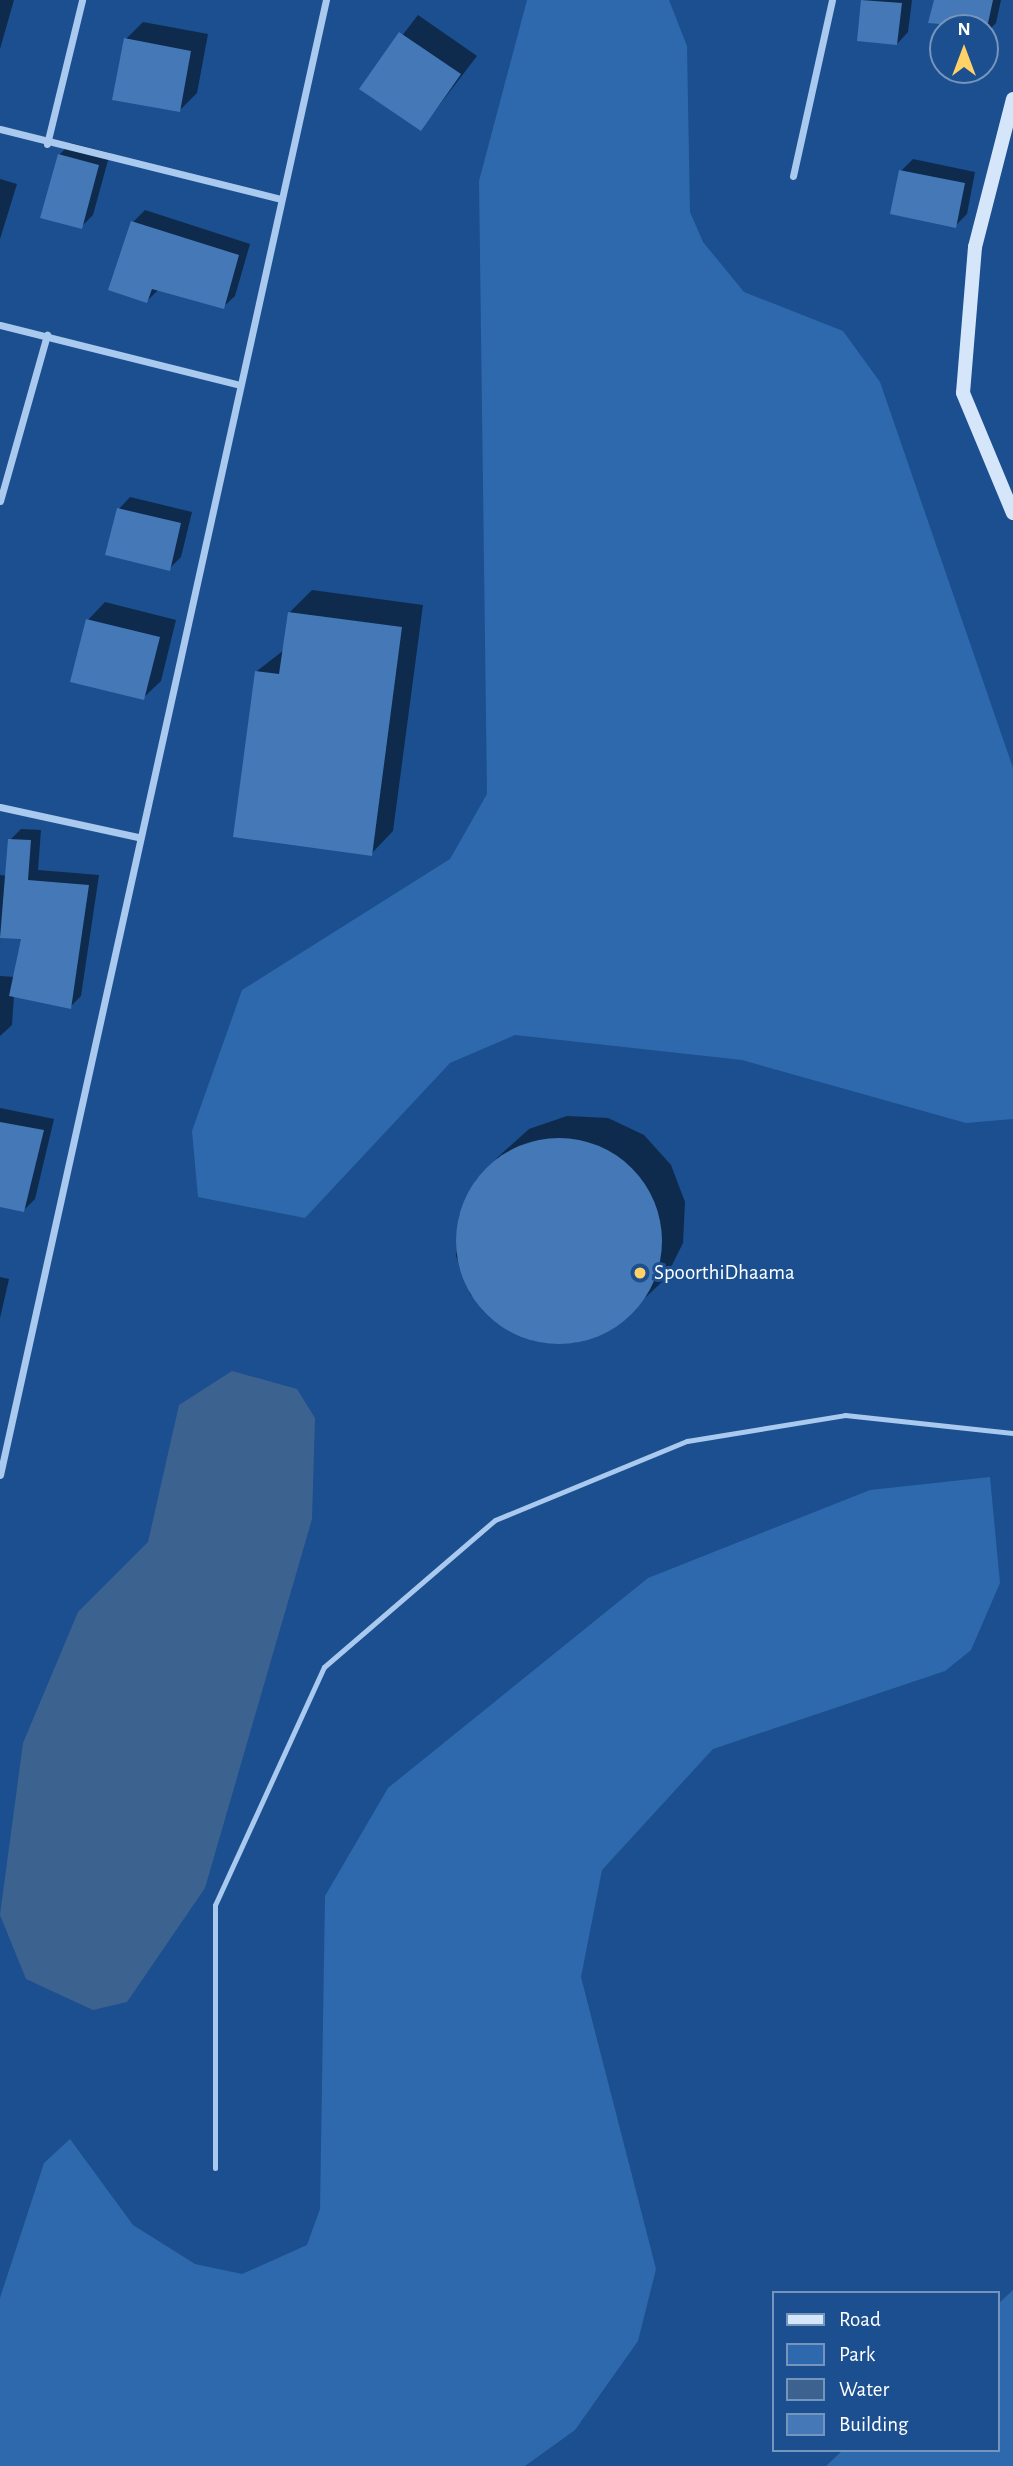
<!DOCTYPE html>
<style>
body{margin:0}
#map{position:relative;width:1013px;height:2466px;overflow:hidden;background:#1b4f8f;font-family:"Alegreya Sans",sans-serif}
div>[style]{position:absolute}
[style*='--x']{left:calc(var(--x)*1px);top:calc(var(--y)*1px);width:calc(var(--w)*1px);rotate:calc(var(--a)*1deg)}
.green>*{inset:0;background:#2e69ad}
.water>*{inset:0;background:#3c6290}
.shadow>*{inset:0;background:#0007}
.building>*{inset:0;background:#4478b7}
.round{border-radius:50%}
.lane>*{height:5px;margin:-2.5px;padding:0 2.5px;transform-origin:2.5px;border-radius:2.5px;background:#a9c9ee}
.street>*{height:7px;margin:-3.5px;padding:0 3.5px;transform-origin:3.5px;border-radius:3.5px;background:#a9c9ee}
.secondary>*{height:14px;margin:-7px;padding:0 7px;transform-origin:7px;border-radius:7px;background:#d6e6fa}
.dots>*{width:19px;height:19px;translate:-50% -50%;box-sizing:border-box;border:4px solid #1b4f8f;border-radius:50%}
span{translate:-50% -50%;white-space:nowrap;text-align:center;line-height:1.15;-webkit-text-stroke:6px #1b4f8f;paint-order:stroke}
.poi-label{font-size:21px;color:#fff}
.left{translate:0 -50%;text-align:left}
.legend{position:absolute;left:772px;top:2291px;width:228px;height:161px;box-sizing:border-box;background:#1b4f8f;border:2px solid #7695bc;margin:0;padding:9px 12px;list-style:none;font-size:21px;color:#fff}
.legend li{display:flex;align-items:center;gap:14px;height:35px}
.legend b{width:35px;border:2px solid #7695bc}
.north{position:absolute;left:929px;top:14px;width:70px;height:70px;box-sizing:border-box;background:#1b4f8f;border:2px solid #7695bc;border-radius:50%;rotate:0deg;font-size:19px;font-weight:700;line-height:28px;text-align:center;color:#fff}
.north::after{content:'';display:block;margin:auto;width:24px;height:32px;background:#ffd166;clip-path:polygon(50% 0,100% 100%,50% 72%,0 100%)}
</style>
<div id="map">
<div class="green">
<div style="clip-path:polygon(527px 0,669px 0,687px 46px,690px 212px,703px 242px,744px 292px,843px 331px,880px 382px,1013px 768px,1013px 1119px,966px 1123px,742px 1060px,515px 1035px,450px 1063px,305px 1218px,198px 1197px,192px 1131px,242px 990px,450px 859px,487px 794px,479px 181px)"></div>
<div style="clip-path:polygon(990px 1477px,1000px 1583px,971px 1650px,945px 1671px,713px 1749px,602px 1870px,581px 1977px,656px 2269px,638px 2341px,575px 2430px,525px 2466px,0 2466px,0 2298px,44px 2163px,70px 2139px,133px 2225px,195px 2264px,242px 2274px,307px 2245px,320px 2209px,325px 1896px,388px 1788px,648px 1578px,870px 1490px)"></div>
<div style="clip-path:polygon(1013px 2290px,1013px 2466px,826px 2466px,843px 2450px,997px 2450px,997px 2305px)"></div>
</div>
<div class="water">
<div style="clip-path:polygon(232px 1371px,297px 1389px,315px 1418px,312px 1519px,205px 1888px,127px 2002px,93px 2010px,26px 1979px,0 1915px,23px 1743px,78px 1612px,148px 1542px,179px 1405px)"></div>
</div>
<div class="shadow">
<div style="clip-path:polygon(0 0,14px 0,0 49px)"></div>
<div style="clip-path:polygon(863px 0,912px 0,908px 32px,897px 44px,858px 39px)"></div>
<div style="clip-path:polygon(935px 0,1001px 0,996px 23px,985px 34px,985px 28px,930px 22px)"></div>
<div style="clip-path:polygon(418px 15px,477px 56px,421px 129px,361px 89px)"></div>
<div style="clip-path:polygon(143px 22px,208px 34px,197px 93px,180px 110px,126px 39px)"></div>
<div style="clip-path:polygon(71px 143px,110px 153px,93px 215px,81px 227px,59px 155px)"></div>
<div style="clip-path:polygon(913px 159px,975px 172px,967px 214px,955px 226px,901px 171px)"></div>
<div style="clip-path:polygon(0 179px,17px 184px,0 239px)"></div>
<div style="clip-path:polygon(145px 210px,250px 244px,235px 296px,223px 307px,159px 289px,147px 301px,133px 222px)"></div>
<div style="clip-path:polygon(130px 497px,192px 512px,181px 557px,169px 569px,119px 509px)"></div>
<div style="clip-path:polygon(312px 590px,423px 605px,393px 831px,371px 854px,257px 671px,284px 650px,289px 613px)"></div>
<div style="clip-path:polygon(105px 602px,176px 620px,161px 681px,143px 698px,88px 620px)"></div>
<div style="clip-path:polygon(21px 829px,41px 830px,38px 870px,99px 875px,81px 996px,70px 1007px,14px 995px,12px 1025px,0 1036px,0 976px,15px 977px,23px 938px,0 936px,0 875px,7px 876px,10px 840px)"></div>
<div style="clip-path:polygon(0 1108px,54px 1119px,35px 1199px,24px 1210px,0 1206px)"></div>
<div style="clip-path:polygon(567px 1116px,608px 1118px,644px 1135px,671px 1165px,685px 1202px,683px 1243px,665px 1279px,612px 1329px,574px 1343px,534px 1341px,497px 1323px,470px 1294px,456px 1256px,459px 1216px,476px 1180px,499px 1156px,529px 1129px)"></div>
<div style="clip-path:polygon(0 1277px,9px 1279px,0 1318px)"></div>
</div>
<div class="building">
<div style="clip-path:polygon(861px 0,902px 3px,897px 45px,857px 41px)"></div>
<div style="clip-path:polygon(934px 0,993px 0,987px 28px,928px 23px)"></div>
<div style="clip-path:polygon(399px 32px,461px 74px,421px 131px,359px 89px)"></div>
<div style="clip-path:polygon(124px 38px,191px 51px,180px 112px,112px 100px)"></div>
<div style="clip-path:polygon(58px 154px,99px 165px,82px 229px,40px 218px)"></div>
<div style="clip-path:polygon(899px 170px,965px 183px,956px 228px,890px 214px)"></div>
<div style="clip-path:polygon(131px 221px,239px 255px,224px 309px,152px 289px,147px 303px,108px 290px)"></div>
<div style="clip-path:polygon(117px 508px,181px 523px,170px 571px,105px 555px)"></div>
<div style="clip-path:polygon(288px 612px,402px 627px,372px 856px,233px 837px,255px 671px,279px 674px)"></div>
<div style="clip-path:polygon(86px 619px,160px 637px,144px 700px,70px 682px)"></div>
<div style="clip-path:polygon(8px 839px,31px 840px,28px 880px,89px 885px,71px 1009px,9px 996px,21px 939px,0 938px)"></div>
<div style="clip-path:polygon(0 1122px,44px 1130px,24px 1212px,0 1207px)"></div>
<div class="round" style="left:456px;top:1138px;width:206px;height:206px"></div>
</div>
<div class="lane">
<div style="--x:215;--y:2168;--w:263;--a:-90"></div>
<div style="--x:215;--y:1905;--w:262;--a:-65.4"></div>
<div style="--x:324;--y:1667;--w:225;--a:-40.7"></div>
<div style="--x:495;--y:1520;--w:208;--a:-22.4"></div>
<div style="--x:687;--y:1441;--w:160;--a:-9.3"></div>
<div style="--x:845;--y:1415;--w:169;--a:6.1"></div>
</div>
<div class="street">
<div style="--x:0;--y:129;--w:289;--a:14"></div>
<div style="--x:47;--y:144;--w:148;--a:-76.3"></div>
<div style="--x:793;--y:176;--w:180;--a:-77.5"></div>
<div style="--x:0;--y:325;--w:244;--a:14"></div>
<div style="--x:0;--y:501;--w:173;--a:-74.2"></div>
<div style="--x:0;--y:807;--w:141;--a:12.3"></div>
<div style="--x:0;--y:1475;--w:1511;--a:-77.54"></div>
</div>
<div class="secondary">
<div style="--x:1013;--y:99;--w:153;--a:104.4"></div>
<div style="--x:975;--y:247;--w:146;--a:94.7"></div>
<div style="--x:963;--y:393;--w:130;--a:67.4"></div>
</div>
<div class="dots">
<div style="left:640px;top:1273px;background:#ffd166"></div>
</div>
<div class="poi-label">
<span class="left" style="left:654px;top:1273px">SpoorthiDhaama</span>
</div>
<ul class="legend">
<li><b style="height:9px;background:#d6e6fa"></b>Road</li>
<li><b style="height:19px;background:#2e69ad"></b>Park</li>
<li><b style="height:19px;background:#3c6290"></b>Water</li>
<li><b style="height:19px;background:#4478b7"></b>Building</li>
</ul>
<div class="north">N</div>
</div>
